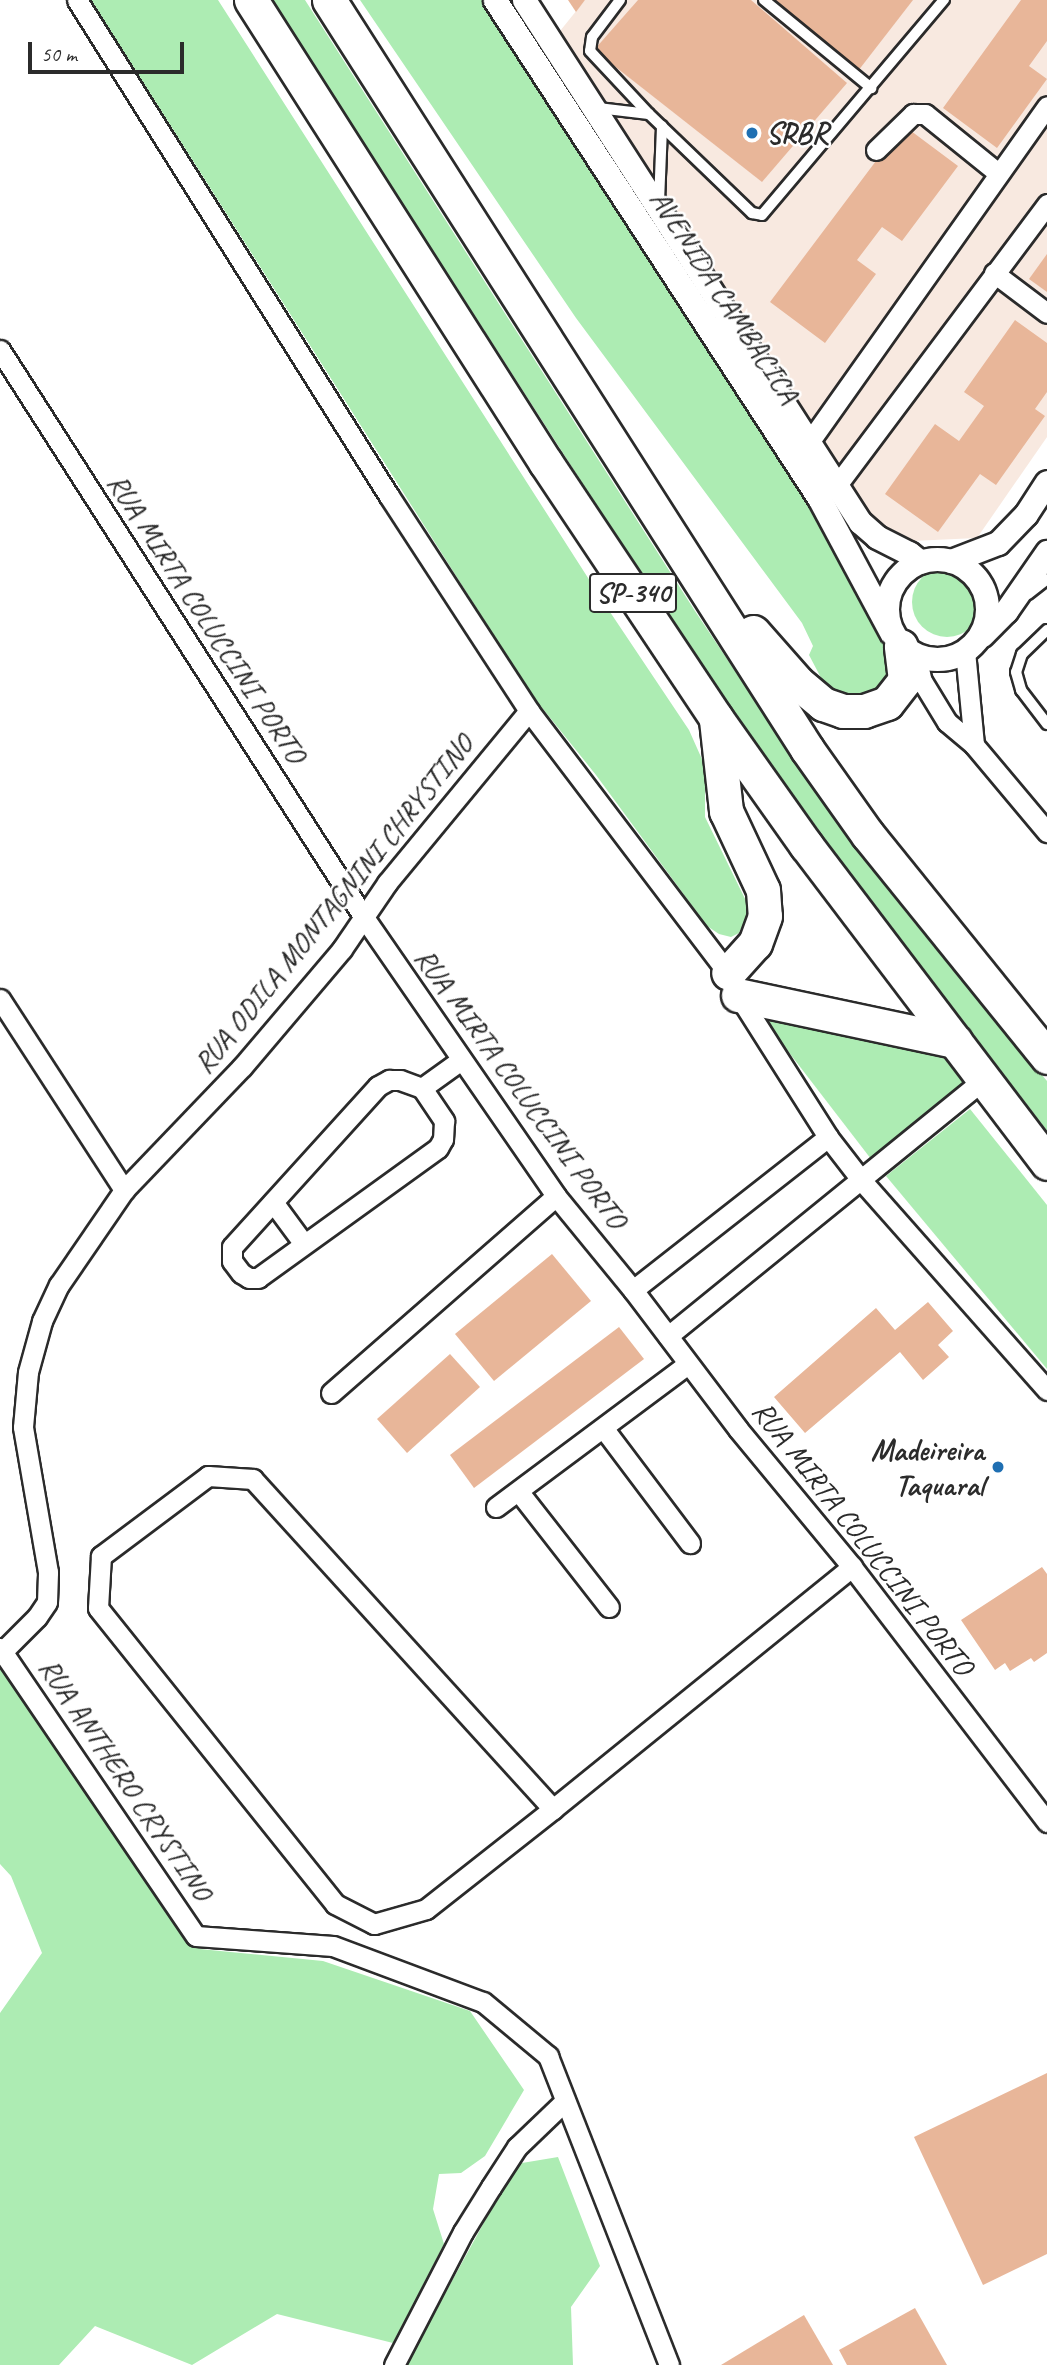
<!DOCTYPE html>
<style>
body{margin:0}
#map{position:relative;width:1047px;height:2365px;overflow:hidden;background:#fff;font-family:Caveat,sans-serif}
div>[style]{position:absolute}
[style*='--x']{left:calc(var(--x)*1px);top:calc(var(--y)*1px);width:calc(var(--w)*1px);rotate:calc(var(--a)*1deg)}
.built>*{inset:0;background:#f8e9e0}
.green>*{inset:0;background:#adecb3}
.round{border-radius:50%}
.building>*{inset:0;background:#e8b699}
.roads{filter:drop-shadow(2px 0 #2b2b2b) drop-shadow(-2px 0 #2b2b2b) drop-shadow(0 2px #2b2b2b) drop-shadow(0 -2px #2b2b2b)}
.service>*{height:10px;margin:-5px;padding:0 5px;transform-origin:5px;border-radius:5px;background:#fff}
.minor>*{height:19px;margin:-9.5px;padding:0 9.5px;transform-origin:9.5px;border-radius:9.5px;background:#fff}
.tertiary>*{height:23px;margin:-11.5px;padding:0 11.5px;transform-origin:11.5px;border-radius:11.5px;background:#fff}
.tertiary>.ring{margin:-11.5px;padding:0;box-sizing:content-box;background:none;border:23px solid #fff;border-radius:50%}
.motorway>*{height:33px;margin:-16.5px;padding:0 16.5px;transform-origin:16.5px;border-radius:16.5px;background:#fff}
.dots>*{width:19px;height:19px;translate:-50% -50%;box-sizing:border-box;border:4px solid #fff;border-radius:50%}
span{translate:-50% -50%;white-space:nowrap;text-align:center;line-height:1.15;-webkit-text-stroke:5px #fff;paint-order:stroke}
.shield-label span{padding:2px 5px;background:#fff;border:2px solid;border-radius:5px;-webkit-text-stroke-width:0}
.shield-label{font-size:28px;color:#2b2b2b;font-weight:700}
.poi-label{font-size:30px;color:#2b2b2b;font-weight:700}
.left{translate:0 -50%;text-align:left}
.right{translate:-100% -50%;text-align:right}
.street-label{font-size:30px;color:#2b2b2b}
.scale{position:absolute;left:28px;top:42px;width:156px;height:32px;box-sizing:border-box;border:4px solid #2b2b2b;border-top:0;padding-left:9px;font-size:21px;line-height:24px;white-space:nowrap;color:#2b2b2b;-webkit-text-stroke:5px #fff;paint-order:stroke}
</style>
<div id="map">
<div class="built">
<div style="clip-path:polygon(585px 0,1047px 0,1047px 437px,977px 538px,912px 541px,864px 514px,552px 41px)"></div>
</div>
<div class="green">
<div style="clip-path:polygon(91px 0,218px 0,606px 606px,689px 730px,705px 766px,705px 817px,750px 909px,739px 933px,731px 937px,719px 934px,707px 926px,596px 775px,531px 694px)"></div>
<div style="clip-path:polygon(272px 0,305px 0,695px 611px,835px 821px,912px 920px,1047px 1081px,1047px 1131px,836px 854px,692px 654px)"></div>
<div style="clip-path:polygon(360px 0,482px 0,811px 504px,899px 657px,875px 701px,829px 693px,809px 655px,813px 646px,802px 623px,576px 318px)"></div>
<div class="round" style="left:912px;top:567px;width:70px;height:70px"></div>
<div style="clip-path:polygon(764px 1020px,939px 1049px,969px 1081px,871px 1159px)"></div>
<div style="clip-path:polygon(970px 1109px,1047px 1205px,1047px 1369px,886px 1176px)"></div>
<div style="clip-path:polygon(0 1667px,200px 1949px,323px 1961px,470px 2011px,524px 2090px,485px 2156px,461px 2173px,439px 2174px,433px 2209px,444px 2244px,393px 2343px,277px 2314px,192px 2365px,95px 2326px,59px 2365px,0 2365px,0 2013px,42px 1953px,11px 1876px,0 1864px)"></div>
<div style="clip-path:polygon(558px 2157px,600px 2266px,571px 2307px,573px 2365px,406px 2365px,516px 2164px)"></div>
</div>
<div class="building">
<div style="clip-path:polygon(568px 0,585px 0,576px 12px)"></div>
<div style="clip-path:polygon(638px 0,751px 0,847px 83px,762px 182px,594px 50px)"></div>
<div style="clip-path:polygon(772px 0,913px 0,858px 71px)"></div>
<div style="clip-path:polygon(1021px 0,1047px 0,1047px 41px,1029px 66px,1047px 79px,997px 148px,943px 108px)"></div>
<div style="clip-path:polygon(903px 125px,958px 166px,902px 241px,882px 227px,857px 260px,876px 274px,825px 343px,770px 302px)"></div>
<div style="clip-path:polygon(1047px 254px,1047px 292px,1029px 279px)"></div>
<div style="clip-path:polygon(1015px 320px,1047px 343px,1047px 392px,1035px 409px,1045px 416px,996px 485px,980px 474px,938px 532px,885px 494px,935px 424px,959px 441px,984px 406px,964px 392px)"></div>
<div style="clip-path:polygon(552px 1254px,591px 1301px,494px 1381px,455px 1334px)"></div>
<div style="clip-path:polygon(928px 1302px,953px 1331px,938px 1345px,949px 1357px,923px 1380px,900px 1352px,805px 1433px,774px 1397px,876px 1308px,895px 1330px)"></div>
<div style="clip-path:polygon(619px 1327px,644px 1359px,474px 1488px,450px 1455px)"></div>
<div style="clip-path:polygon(450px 1354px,480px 1387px,407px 1453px,377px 1419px)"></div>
<div style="clip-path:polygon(1042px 1567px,1047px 1574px,1047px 1653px,1034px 1662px,1031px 1658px,1010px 1671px,1005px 1663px,995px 1670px,961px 1620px)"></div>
<div style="clip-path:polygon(1047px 2073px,1047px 2254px,983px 2285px,914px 2137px)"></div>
<div style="clip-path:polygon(915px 2308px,947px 2365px,847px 2365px,839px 2350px)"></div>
<div style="clip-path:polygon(804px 2315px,833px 2365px,721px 2365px)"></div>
</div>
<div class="roads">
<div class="service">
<div style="--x:620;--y:0;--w:46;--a:127.1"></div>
<div style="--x:592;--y:37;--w:14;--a:98"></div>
<div style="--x:590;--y:51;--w:86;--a:46.9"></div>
<div style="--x:649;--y:114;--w:143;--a:43.9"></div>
<div style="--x:752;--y:213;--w:10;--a:11"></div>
<div style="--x:762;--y:215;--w:282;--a:-49.8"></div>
<div style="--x:764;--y:0;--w:139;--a:39.4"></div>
<div style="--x:598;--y:108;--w:51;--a:6.7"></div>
<div style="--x:659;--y:202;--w:76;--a:-87.7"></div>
<div style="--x:1028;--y:594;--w:24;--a:-38"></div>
<div style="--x:1047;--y:630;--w:35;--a:136"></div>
<div style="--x:1022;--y:654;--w:19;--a:108"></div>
<div style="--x:1016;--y:672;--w:19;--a:74"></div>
<div style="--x:1021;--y:690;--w:43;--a:52.6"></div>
</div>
<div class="minor">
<div style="--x:77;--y:0;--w:586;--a:57.83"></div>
<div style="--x:389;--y:496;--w:257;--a:56.9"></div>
<div style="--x:529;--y:711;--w:329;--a:52.8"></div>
<div style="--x:728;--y:973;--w:24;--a:66"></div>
<div style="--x:738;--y:995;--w:168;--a:57.6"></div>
<div style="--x:828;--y:1137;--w:56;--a:52.3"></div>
<div style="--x:862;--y:1181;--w:279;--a:48.5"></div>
<div style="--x:876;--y:150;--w:52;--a:-44.2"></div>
<div style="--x:913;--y:114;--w:12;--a:0"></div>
<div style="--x:925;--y:114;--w:94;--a:38.9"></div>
<div style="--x:994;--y:273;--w:66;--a:37"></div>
<div style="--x:0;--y:350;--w:672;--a:57.33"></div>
<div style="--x:363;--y:916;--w:340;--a:55.4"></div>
<div style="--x:556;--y:1196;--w:122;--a:50.7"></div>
<div style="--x:633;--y:1290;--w:174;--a:52.9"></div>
<div style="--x:738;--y:1429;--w:179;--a:50.4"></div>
<div style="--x:852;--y:1567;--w:321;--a:52.6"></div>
<div style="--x:810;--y:441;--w:410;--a:-54.7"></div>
<div style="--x:837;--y:485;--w:351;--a:-53.2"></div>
<div style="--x:965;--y:651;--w:94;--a:84.5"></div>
<div style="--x:916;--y:656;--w:26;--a:77"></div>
<div style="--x:922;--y:681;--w:48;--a:58.6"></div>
<div style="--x:947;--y:722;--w:35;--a:40"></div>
<div style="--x:974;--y:745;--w:114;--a:50"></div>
<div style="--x:0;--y:999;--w:228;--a:57"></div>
<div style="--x:389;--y:1080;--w:11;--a:0"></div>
<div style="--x:400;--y:1080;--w:23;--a:20"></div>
<div style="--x:422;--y:1088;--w:40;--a:56"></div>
<div style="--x:444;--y:1121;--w:18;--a:93"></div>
<div style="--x:443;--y:1139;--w:10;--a:119"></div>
<div style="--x:438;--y:1148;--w:222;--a:144.2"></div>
<div style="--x:258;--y:1278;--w:9;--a:180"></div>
<div style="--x:249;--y:1278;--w:9;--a:-148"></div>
<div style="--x:241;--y:1273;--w:15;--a:-127"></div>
<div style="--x:232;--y:1261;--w:14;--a:-90"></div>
<div style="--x:232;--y:1247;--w:217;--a:-47.8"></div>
<div style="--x:378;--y:1086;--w:13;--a:-29"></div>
<div style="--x:422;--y:1088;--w:48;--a:-35.7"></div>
<div style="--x:273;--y:1202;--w:52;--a:53.6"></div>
<div style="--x:633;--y:1290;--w:248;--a:-38.1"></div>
<div style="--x:668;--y:1336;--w:405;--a:-39.1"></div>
<div style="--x:331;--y:1393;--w:299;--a:-41.2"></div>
<div style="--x:604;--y:1429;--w:143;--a:53"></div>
<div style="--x:519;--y:1492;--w:146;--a:52"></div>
<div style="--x:496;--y:1507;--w:239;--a:-36.7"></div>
<div style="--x:0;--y:1648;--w:348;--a:55.8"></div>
<div style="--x:196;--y:1936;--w:137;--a:4.2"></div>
<div style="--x:333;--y:1946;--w:160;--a:20.5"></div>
<div style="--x:483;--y:2002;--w:85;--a:39.7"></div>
<div style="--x:548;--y:2056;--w:332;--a:68.6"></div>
<div style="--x:3;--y:1651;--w:48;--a:-45"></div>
<div style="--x:37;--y:1617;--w:18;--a:-56"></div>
<div style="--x:47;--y:1602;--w:30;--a:-88"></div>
<div style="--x:48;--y:1572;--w:147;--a:-99.8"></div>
<div style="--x:23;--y:1427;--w:55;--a:-84.8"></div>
<div style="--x:28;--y:1372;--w:53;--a:-74.6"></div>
<div style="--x:42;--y:1321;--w:40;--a:-65"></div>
<div style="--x:59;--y:1285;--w:115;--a:-55.6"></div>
<div style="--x:124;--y:1190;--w:170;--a:-46.2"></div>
<div style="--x:242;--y:1067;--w:155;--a:-49.7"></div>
<div style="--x:342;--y:949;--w:80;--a:-55.7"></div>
<div style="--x:387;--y:883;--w:223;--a:-50.5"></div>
<div style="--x:553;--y:1809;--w:446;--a:-132.3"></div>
<div style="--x:253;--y:1479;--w:45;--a:-176.2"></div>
<div style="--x:208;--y:1476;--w:134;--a:143.2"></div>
<div style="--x:101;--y:1556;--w:52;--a:93.3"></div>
<div style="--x:98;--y:1608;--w:379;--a:51.3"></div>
<div style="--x:335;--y:1904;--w:44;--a:27.1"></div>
<div style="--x:374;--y:1924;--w:54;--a:-16.1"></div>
<div style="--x:426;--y:1909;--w:162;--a:-38.2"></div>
<div style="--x:553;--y:1809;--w:385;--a:-39"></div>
<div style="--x:394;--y:2365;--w:150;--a:-62.6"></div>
<div style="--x:463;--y:2232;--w:53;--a:-58.1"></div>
<div style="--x:491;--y:2187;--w:48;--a:-57"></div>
<div style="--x:517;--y:2147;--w:66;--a:-43.8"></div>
</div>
<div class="tertiary">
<div style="--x:495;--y:0;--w:594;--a:56.95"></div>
<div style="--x:819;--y:498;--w:152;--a:61.8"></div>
<div style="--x:524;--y:0;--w:621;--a:57.23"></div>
<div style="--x:860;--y:522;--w:23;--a:41"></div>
<div style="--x:877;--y:537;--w:36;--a:27"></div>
<div style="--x:909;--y:553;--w:14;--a:39"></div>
<div class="ring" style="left:887px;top:559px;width:77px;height:77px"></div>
<div style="--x:951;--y:561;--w:50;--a:-21"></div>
<div style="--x:998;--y:543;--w:40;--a:-46"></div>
<div style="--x:1026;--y:514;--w:38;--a:-57"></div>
<div style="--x:982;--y:635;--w:34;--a:-45"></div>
<div style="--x:1006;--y:611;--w:72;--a:-55.2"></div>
</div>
<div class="motorway">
<div style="--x:251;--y:0;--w:549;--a:57.5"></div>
<div style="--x:546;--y:463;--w:306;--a:56.3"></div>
<div style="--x:716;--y:718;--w:156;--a:54.7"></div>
<div style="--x:806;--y:845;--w:399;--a:52.8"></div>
<div style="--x:329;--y:0;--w:889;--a:57.45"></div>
<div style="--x:807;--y:749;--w:105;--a:54.7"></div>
<div style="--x:868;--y:835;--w:285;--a:51.1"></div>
<div style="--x:753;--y:632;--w:68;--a:48.6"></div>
<div style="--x:798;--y:683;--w:33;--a:40"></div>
<div style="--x:823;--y:704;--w:21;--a:19"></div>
<div style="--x:843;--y:711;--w:21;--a:0"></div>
<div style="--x:864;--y:711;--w:24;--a:-19"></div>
<div style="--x:887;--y:703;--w:29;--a:-52"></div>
<div style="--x:905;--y:680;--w:34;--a:-97"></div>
<div style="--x:716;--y:720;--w:92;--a:83.7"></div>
<div style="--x:726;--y:811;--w:87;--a:64.9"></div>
<div style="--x:763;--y:890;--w:26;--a:86"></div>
<div style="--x:765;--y:916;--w:29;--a:110"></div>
<div style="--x:755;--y:943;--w:40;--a:132"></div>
<div style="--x:738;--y:995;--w:222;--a:12"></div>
</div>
</div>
<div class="dots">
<div style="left:752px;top:133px;background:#1f6fb2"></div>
<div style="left:998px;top:1467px;background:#1f6fb2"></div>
</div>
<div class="shield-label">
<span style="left:633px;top:593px">SP-340</span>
</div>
<div class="poi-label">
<span class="left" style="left:766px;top:133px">SRBR</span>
<span class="right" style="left:984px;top:1467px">Madeireira<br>Taquaral</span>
</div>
<div class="street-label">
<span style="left:725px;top:296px;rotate:57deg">AVENIDA CAMBACICA</span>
<span style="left:207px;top:618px;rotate:57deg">RUA MIRTA COLUCCINI PORTO</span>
<span style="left:333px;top:904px;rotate:-51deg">RUA ODILA MONTAGNINI CHRYSTINO</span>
<span style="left:521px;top:1088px;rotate:54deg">RUA MIRTA COLUCCINI PORTO</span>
<span style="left:863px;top:1538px;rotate:52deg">RUA MIRTA COLUCCINI PORTO</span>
<span style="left:126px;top:1779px;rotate:56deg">RUA ANTHERO CRYSTINO</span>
</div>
<div class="scale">50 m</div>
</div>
